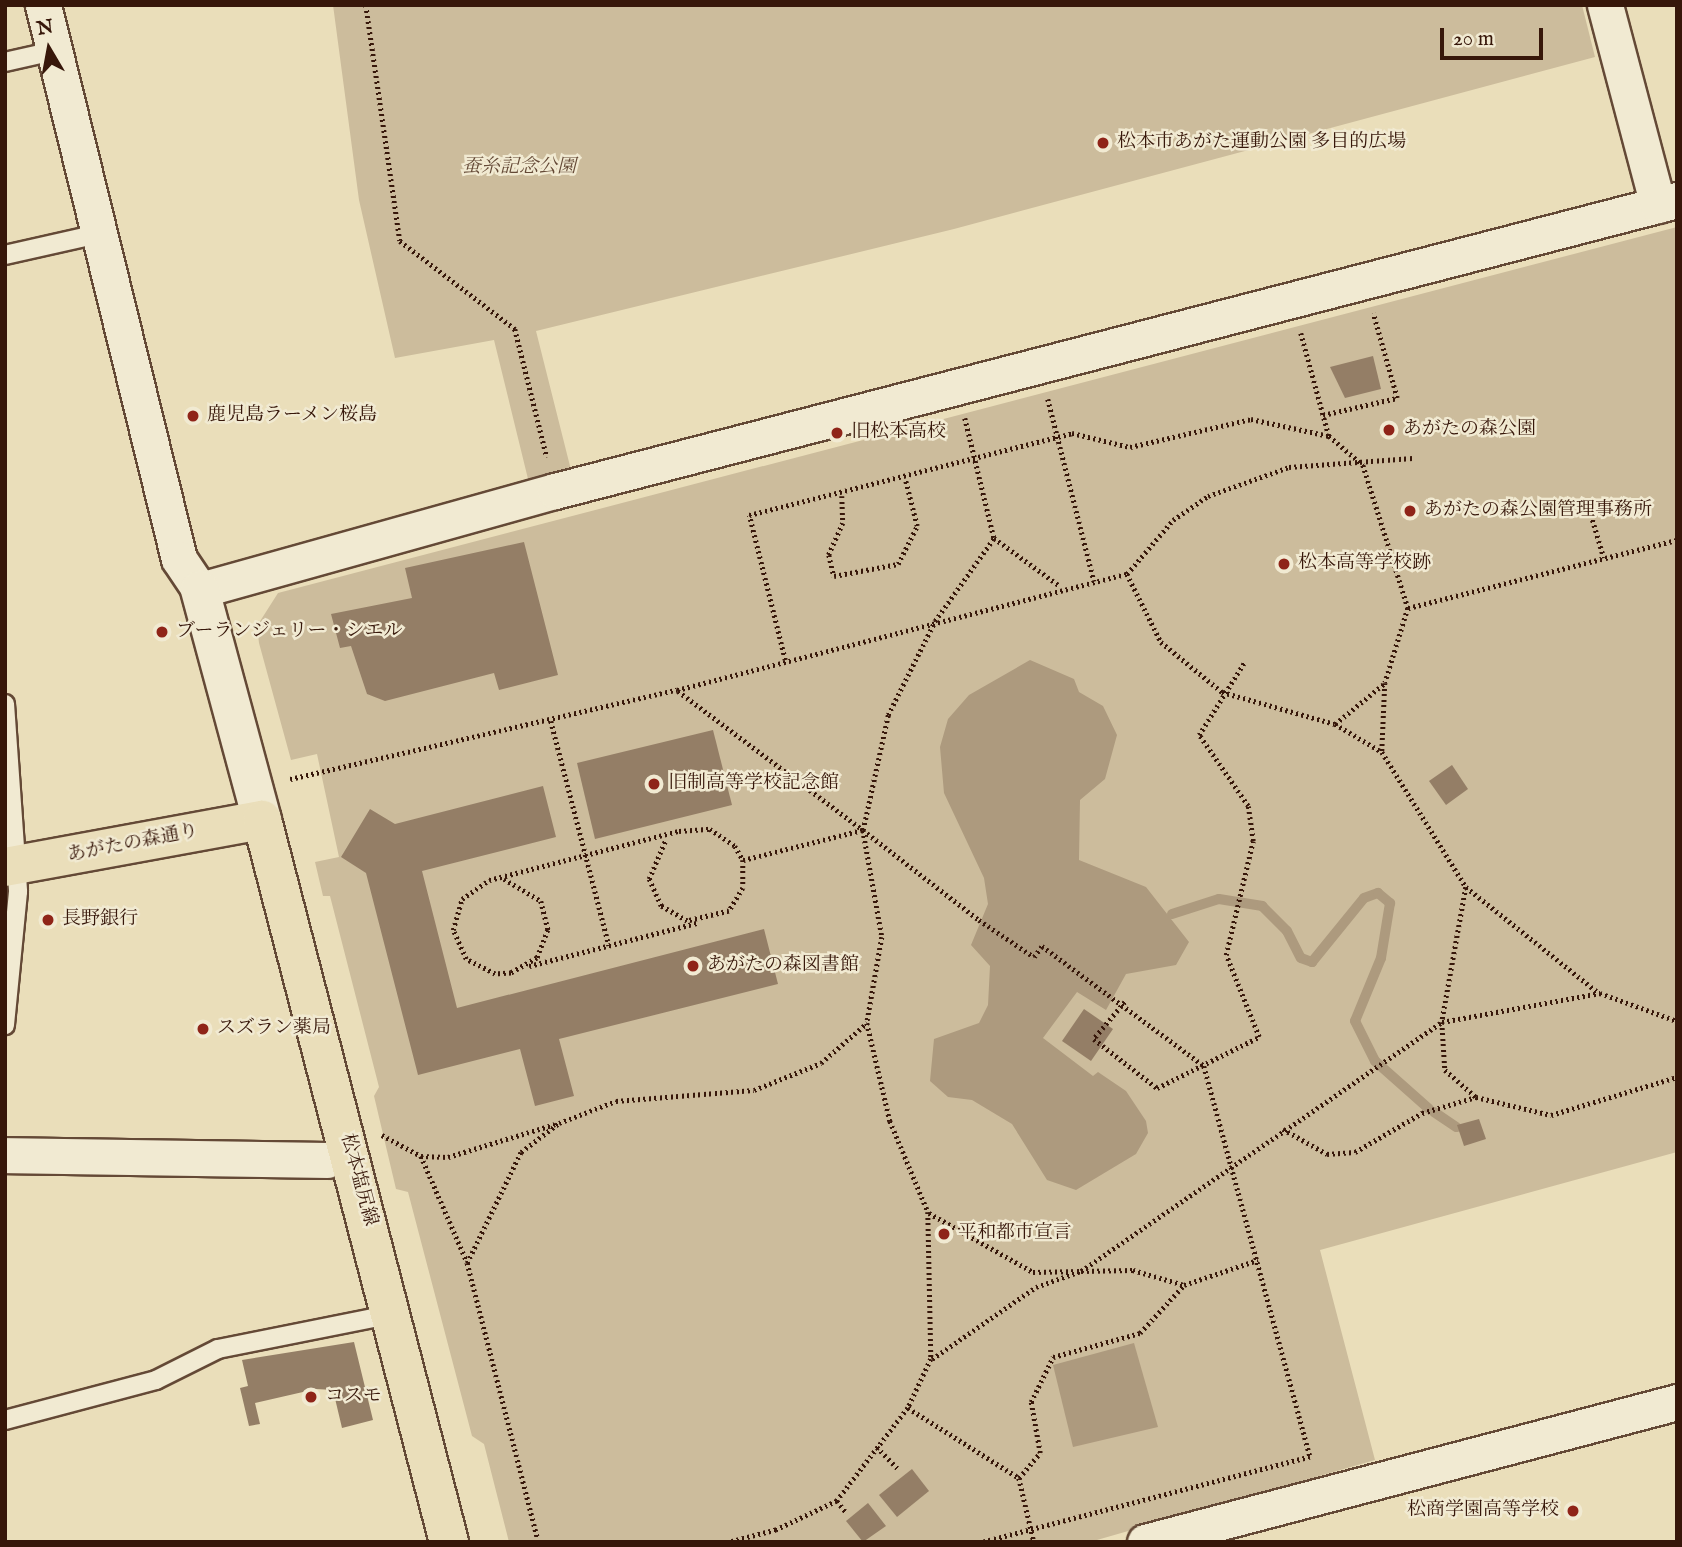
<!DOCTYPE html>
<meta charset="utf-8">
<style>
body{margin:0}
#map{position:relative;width:1682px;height:1547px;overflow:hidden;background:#eadeba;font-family:"IM FELL English","Noto Serif JP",serif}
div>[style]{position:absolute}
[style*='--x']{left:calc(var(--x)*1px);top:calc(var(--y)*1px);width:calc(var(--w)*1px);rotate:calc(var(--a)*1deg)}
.green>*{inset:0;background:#ccbc9c}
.water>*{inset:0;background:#ad9a7e}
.stream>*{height:10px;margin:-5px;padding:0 5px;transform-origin:5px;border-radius:5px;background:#ad9a7e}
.building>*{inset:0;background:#947e66}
.path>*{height:4.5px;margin-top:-2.25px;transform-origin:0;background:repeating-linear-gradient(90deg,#37170a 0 2px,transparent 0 5.5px)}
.roads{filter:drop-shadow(2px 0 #644936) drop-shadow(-2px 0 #644936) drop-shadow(0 2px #644936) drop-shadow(0 -2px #644936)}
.lane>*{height:18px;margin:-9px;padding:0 9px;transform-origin:9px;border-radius:9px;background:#f1ead2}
.street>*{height:35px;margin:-17.5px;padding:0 17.5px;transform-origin:17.5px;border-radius:17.5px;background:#f1ead2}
.secondary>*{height:38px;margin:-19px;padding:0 19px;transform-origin:19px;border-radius:19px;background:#f1ead2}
.primary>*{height:38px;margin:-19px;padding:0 19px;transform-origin:19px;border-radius:19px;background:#eadeba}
.dots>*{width:19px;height:19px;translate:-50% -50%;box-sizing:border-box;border:4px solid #f1ead2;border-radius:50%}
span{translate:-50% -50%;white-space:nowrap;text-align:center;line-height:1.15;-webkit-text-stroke:5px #f1ead2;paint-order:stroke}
.poi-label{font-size:19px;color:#37170a}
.left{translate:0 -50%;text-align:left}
.right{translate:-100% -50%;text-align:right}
.park-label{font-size:19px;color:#644936;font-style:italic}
.street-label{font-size:19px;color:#37170a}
.frame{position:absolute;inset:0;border:7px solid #37170a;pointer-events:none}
.north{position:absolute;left:14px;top:14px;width:70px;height:70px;-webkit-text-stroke:5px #f1ead2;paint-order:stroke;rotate:350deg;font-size:19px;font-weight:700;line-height:28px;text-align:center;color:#37170a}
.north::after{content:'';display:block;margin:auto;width:24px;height:32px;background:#37170a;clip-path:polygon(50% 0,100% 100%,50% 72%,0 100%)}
.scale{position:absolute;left:1440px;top:28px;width:103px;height:32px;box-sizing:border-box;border:4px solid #37170a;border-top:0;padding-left:9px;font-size:21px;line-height:24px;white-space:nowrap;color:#37170a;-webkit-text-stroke:5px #f1ead2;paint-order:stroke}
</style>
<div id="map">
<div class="green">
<div style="clip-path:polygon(333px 5px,1582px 5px,1595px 57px,954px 229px,536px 331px,572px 474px,529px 483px,494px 340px,395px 358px,359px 200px)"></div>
<div style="clip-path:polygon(1677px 227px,1677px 1152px,1320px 1250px,1375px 1460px,1090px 1542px,509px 1542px,484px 1444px,472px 1436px,408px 1192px,396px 1189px,374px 1096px,379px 1087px,330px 896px,323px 896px,315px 862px,339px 857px,317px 754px,291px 760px,259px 643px,257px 626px,278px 593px)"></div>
</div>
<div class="water">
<div style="clip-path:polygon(1030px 660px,1074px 679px,1079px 692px,1103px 706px,1117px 735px,1105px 779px,1080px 800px,1079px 860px,1146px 887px,1189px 942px,1176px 965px,1126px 974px,1106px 1010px,1077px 992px,1043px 1038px,1093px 1076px,1098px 1072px,1126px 1091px,1146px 1121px,1148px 1133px,1136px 1154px,1076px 1190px,1047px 1180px,1012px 1124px,972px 1100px,948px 1097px,930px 1081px,934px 1039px,979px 1023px,988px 1005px,990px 966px,971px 945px,988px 904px,984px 878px,944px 793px,940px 747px,948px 719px,969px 695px)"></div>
<div style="clip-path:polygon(1134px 1343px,1158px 1427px,1073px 1447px,1053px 1365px)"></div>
</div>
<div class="stream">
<div style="--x:1172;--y:914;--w:49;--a:-17.7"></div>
<div style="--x:1219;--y:899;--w:44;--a:9.2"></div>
<div style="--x:1262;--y:906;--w:35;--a:45"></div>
<div style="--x:1287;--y:931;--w:30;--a:63"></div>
<div style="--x:1301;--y:958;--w:12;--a:20"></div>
<div style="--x:1312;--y:962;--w:82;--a:-50.9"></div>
<div style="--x:1364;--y:898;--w:15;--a:-20"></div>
<div style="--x:1378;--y:893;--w:16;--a:40"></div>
<div style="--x:1390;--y:903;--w:56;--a:99.3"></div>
<div style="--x:1381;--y:958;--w:68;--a:112.4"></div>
<div style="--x:1355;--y:1021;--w:45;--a:63.4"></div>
<div style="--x:1375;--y:1061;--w:72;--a:41.6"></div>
<div style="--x:1434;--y:1112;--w:27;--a:34"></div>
</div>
<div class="building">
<div style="clip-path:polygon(1373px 356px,1381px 389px,1345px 398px,1330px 367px)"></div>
<div style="clip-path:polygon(524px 542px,558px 675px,499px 690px,494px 673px,385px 701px,367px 694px,351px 646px,340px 648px,331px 614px,412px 598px,405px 568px)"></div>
<div style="clip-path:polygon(713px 730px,732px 805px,595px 839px,577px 763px)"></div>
<div style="clip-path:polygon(1452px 765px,1468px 789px,1446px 805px,1429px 781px)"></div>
<div style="clip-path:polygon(543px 786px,556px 837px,422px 871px,457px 1008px,764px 929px,778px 984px,559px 1039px,574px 1096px,535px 1106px,520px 1049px,418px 1075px,366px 873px,341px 857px,370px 809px,395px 824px)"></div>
<div style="clip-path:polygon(1084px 1009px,1113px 1029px,1091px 1061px,1062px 1041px)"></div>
<div style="clip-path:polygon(1479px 1119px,1486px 1139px,1464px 1146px,1457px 1125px)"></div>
<div style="clip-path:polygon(354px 1342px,373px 1420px,342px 1428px,333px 1390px,316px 1389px,255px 1403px,260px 1424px,249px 1426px,240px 1388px,248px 1386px,242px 1360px)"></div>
<div style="clip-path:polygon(912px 1469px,929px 1491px,897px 1517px,879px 1495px)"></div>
<div style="clip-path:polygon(868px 1503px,886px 1526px,863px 1542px,846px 1521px)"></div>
</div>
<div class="path">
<div style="--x:366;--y:5;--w:238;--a:81.8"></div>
<div style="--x:400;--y:241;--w:145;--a:37.4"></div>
<div style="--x:515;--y:329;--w:132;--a:76"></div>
<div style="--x:1301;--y:333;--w:107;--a:74.8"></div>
<div style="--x:1329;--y:436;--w:45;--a:40.5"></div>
<div style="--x:1363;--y:465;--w:150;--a:72.5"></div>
<div style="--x:1408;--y:608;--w:78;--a:107"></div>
<div style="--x:1385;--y:683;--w:69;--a:92.5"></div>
<div style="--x:1048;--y:399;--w:188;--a:75.8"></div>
<div style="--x:1323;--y:415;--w:76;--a:-12.9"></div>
<div style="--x:1397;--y:398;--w:88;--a:-105.8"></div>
<div style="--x:965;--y:418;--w:123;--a:76.4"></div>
<div style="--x:994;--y:538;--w:82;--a:36"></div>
<div style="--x:842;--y:496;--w:27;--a:88"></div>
<div style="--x:843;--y:523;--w:35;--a:114"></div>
<div style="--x:829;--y:555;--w:22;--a:77"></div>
<div style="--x:834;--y:576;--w:65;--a:-10.6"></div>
<div style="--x:898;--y:564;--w:42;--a:-63.4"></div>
<div style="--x:917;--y:526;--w:49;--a:-104.3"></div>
<div style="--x:1588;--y:504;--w:56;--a:73.5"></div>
<div style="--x:1127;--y:574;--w:71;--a:-49.6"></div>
<div style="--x:1173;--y:520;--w:42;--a:-34.4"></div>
<div style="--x:1208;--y:496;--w:86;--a:-19.7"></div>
<div style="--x:1289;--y:467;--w:124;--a:-4.2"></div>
<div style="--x:1408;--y:608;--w:277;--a:-14.2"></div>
<div style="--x:785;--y:660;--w:149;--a:-103.9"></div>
<div style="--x:749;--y:515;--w:333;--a:-14.2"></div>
<div style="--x:1072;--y:433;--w:60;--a:13.6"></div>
<div style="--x:1130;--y:447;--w:124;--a:-13"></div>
<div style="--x:1251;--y:419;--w:80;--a:12.3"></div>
<div style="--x:678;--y:691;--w:231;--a:36.9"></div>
<div style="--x:863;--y:830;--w:109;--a:79.9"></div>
<div style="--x:882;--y:937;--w:87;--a:99.9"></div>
<div style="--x:867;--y:1023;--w:101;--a:76.8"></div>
<div style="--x:890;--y:1121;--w:99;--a:67.3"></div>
<div style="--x:928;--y:1212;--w:147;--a:88.8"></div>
<div style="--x:931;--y:1359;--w:54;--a:115.1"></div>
<div style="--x:908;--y:1408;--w:117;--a:127.4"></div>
<div style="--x:837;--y:1501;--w:68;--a:154.6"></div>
<div style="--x:776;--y:1530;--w:48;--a:165.4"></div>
<div style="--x:551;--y:721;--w:232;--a:75.5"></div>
<div style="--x:1335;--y:724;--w:65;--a:-39.4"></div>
<div style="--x:290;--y:779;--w:397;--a:-13"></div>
<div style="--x:677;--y:690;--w:465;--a:-14.5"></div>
<div style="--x:1127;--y:574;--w:76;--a:63.4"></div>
<div style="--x:1161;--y:642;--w:79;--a:39.3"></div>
<div style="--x:1222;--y:692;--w:117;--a:15.8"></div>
<div style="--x:1335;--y:724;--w:55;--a:30.8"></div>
<div style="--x:1382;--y:752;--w:159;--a:58.1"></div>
<div style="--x:1466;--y:887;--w:137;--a:100.1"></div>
<div style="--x:1442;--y:1022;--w:48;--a:86.4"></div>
<div style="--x:1445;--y:1070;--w:41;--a:41.1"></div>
<div style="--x:863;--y:830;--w:147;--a:37.8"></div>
<div style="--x:979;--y:920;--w:66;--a:33.9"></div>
<div style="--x:1034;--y:957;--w:14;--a:-54"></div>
<div style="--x:1042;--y:946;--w:202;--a:36.5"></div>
<div style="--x:1204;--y:1066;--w:405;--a:74.8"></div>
<div style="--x:1310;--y:1457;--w:338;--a:165.4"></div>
<div style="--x:863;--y:830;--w:118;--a:-77.7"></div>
<div style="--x:888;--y:715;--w:105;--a:-63.4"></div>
<div style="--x:935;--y:621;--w:102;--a:-54.6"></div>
<div style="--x:743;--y:860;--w:123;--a:-14.1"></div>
<div style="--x:504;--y:879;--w:43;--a:30.7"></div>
<div style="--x:541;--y:901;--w:30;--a:76"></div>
<div style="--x:548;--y:930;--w:30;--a:111"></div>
<div style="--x:537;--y:958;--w:30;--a:150"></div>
<div style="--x:511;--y:973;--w:16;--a:176"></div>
<div style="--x:495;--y:974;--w:33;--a:-153"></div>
<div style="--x:466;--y:959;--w:32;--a:-114"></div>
<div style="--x:453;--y:930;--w:32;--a:-74"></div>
<div style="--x:462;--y:899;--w:33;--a:-35"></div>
<div style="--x:489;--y:880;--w:196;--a:-14.5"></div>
<div style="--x:679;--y:831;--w:31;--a:-4"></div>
<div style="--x:710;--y:829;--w:30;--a:34"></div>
<div style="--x:735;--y:846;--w:16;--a:60"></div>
<div style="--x:743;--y:860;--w:28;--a:90"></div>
<div style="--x:743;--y:888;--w:27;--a:121"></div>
<div style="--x:729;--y:911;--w:43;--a:166.6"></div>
<div style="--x:687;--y:921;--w:30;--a:-150"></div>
<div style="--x:661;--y:906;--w:30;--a:-114"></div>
<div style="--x:649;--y:879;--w:43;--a:-67"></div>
<div style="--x:1466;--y:887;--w:170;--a:38.6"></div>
<div style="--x:529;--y:966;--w:173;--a:-14.4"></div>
<div style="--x:1125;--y:1002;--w:48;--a:130"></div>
<div style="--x:1094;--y:1039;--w:80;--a:37.9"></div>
<div style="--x:1157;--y:1088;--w:114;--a:-26.6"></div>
<div style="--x:1259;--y:1037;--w:88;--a:-111.9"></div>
<div style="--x:1226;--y:955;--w:117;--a:-76.7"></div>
<div style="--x:1253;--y:841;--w:35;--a:-98"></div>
<div style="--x:1248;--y:806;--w:86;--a:-124.6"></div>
<div style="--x:1199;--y:735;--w:85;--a:-58"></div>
<div style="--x:1283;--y:1129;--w:51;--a:29.6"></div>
<div style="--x:1327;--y:1154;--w:28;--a:-4"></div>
<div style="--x:1355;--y:1152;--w:78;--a:-30.2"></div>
<div style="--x:1422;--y:1113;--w:56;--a:-16.5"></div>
<div style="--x:1476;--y:1097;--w:77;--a:13.5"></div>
<div style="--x:1551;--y:1115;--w:132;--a:-16.8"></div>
<div style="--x:382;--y:1135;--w:44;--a:28.3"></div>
<div style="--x:421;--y:1156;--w:27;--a:2"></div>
<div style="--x:448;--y:1157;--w:112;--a:-17.1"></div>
<div style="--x:421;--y:1156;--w:116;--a:66.5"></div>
<div style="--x:929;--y:1213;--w:120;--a:29.6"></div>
<div style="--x:1033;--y:1272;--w:48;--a:-1.2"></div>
<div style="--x:1081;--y:1271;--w:439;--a:-34.6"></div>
<div style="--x:1442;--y:1022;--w:161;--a:-10.4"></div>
<div style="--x:1600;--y:993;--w:82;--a:20"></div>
<div style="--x:932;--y:1359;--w:126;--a:-34.7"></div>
<div style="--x:1036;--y:1287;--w:48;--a:-19.6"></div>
<div style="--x:1081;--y:1271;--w:52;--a:-1.1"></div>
<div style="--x:1133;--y:1270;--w:53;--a:16.4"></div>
<div style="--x:908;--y:1408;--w:131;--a:32.2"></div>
<div style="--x:1019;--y:1478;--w:66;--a:76.8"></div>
<div style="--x:877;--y:1447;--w:30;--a:46"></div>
<div style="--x:1019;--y:1478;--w:33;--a:-50"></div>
<div style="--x:1040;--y:1453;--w:52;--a:-100"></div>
<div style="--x:1031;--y:1402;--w:50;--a:-63.9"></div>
<div style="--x:1053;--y:1357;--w:90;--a:-15.4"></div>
<div style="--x:1140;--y:1333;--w:65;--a:-47.5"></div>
<div style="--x:1184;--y:1285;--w:78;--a:-18.7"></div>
<div style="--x:837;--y:1501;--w:14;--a:51"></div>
<div style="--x:538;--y:1542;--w:288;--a:-104.3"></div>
<div style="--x:467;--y:1263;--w:123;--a:-64.1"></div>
<div style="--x:521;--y:1152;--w:48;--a:-37.3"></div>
<div style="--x:559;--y:1123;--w:61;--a:-21.1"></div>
<div style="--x:616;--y:1101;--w:138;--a:-4.6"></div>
<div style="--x:754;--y:1090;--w:72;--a:-21.9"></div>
<div style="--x:821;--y:1063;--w:61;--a:-41"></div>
</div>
<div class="roads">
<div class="lane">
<div style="--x:5;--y:62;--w:50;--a:-12.7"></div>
<div style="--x:5;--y:255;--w:95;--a:-12.7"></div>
<div style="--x:5;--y:704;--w:188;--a:86"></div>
<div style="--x:18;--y:892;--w:134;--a:95.6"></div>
<div style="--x:5;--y:1420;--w:156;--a:-14.8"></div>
<div style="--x:156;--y:1380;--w:69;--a:-26.6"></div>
<div style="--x:218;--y:1349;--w:178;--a:-11.3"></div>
</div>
<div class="street">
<div style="--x:43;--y:5;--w:570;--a:76.21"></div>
<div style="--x:179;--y:559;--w:37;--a:56"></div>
<div style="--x:200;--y:590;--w:369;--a:-15.6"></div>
<div style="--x:555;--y:491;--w:1159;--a:-14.54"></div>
<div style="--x:1605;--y:5;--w:207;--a:75.2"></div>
<div style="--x:5;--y:1155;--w:322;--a:0.9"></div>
<div style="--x:1145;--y:1542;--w:550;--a:-14.74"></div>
</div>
<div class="secondary">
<div style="--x:200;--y:590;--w:238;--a:74.9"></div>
</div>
<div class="primary">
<div style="--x:5;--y:867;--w:261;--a:-10.4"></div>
<div style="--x:262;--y:820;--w:746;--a:75.48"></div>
</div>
</div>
<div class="dots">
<div style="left:1103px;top:143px;background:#8f2418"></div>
<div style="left:193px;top:416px;background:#8f2418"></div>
<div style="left:1389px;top:430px;background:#8f2418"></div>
<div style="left:837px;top:433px;background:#8f2418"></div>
<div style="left:1410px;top:511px;background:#8f2418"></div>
<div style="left:1284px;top:564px;background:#8f2418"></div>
<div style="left:162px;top:632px;background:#8f2418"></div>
<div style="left:654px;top:784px;background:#8f2418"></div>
<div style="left:48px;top:920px;background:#8f2418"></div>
<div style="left:693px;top:966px;background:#8f2418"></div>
<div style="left:203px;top:1029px;background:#8f2418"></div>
<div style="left:944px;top:1234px;background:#8f2418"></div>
<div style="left:311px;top:1397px;background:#8f2418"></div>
<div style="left:1573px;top:1511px;background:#8f2418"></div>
</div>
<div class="poi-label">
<span class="left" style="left:1117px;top:143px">松本市あがた運動公園 多目的広場</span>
<span class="left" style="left:207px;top:416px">鹿児島ラーメン桜島</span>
<span class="left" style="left:1403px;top:430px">あがたの森公園</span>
<span class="left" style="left:851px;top:433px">旧松本高校</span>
<span class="left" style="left:1424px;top:511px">あがたの森公園管理事務所</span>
<span class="left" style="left:1298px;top:564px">松本高等学校跡</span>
<span class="left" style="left:176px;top:632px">ブーランジェリー・シエル</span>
<span class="left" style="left:668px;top:784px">旧制高等学校記念館</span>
<span class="left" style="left:62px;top:920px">長野銀行</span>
<span class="left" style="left:707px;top:966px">あがたの森図書館</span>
<span class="left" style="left:217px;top:1029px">スズラン薬局</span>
<span class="left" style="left:958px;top:1234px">平和都市宣言</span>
<span class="left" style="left:325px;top:1397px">コスモ</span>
<span class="right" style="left:1559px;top:1511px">松商学園高等学校</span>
</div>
<div class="park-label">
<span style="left:519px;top:168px">蚕糸記念公園</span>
</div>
<div class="street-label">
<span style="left:133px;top:844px;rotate:-11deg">あがたの森通り</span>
<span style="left:358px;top:1180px;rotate:75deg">松本塩尻線</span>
</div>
<div class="frame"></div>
<div class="north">N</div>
<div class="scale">20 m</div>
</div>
